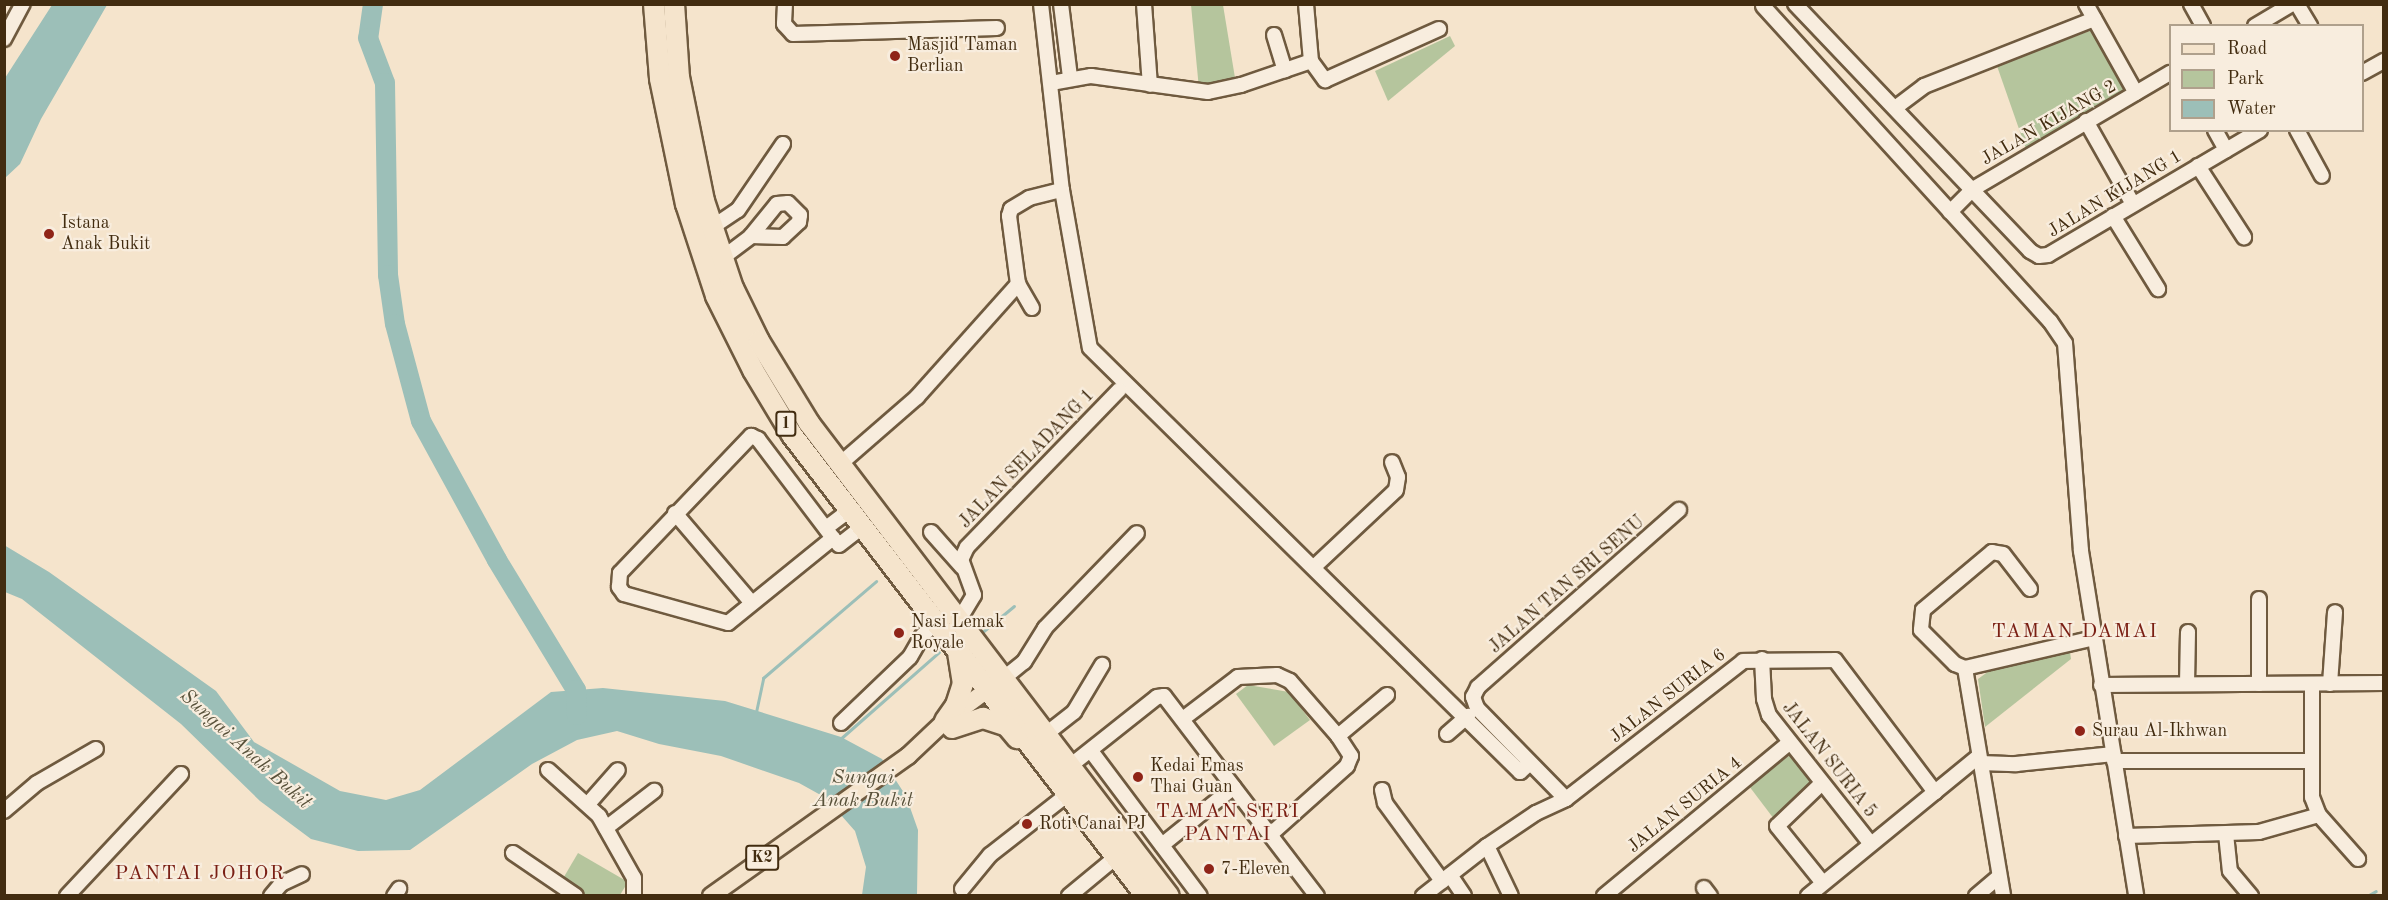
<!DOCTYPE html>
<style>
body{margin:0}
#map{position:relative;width:2388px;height:900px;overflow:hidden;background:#f5e4cc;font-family:"Old Standard TT",serif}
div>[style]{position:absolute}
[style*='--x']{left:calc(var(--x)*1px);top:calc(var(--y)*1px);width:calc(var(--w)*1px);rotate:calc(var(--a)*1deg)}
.green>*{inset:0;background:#b5c59d}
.water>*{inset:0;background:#9cbfb8}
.stream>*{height:3px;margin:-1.5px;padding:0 1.5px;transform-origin:1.5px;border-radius:1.5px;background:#9cbfb8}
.river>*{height:20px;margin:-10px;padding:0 10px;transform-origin:10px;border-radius:10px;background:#9cbfb8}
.roads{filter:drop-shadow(2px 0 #6f5a3f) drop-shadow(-2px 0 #6f5a3f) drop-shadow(0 2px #6f5a3f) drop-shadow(0 -2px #6f5a3f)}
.minor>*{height:14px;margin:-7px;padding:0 7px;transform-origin:7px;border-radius:7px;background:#f8edde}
.major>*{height:16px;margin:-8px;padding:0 8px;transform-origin:8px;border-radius:8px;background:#f5e4cc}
.highway>*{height:20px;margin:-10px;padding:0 10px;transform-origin:10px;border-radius:10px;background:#f5e4cc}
.dots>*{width:16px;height:16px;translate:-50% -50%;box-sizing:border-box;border:3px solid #f8edde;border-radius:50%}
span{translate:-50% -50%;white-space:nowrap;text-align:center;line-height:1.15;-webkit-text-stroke:4.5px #f8edde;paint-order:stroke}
.shield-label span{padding:2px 4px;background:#f8edde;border:2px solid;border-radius:4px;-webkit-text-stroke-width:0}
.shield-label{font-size:16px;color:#422c10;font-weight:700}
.poi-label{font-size:18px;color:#422c10}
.left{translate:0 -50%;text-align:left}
.street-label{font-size:18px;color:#422c10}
.neighbourhood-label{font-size:20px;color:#7a1f14;letter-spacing:1.5px}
.water-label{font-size:20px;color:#58513a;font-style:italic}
.frame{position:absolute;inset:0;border:6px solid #422c10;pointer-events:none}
.legend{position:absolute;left:2169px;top:24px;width:195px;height:108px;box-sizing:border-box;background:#f8edde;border:2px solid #afa08c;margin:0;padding:8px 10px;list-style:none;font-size:18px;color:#422c10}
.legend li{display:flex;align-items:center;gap:12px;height:30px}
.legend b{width:30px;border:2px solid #afa08c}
</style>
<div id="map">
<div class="green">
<div style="clip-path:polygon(1191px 5px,1223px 5px,1236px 84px,1199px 89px)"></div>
<div style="clip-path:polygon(2092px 30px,2128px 95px,2026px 149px,1997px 66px)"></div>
<div style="clip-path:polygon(1450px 36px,1455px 46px,1388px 101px,1375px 71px)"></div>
<div style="clip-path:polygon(2070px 652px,2071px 659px,1985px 727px,1978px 679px,1993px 668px)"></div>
<div style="clip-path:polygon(1248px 685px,1289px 692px,1310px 720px,1274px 746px,1236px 694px)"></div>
<div style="clip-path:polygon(1790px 755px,1815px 789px,1774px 819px,1749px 786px)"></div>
<div style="clip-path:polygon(578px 853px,628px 882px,620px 895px,573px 895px,558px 887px)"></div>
</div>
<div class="water">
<div style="clip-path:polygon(52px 5px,107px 5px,41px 119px,20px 164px,5px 178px,5px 78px)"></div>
<div style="clip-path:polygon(4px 545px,49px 572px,216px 691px,254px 742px,340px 791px,386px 800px,420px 790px,551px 692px,603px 688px,725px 701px,841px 737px,882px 759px,906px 796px,918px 830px,917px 895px,862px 895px,866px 867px,855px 831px,826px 798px,799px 783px,721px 756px,659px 744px,617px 731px,577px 740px,532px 764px,410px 850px,358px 851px,311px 839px,260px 801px,181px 724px,22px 599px,5px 592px)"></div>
</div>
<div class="stream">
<div style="--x:980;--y:634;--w:44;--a:-39.5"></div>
<div style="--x:756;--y:712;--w:35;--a:-78"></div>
<div style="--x:763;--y:678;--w:149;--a:-40.6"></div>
<div style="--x:839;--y:740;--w:133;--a:-41.3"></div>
<div style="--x:2367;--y:896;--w:10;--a:-29"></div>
</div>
<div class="river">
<div style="--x:373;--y:4;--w:34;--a:98"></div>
<div style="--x:368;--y:38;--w:48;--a:69.3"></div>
<div style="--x:385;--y:83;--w:192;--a:89.1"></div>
<div style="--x:388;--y:275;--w:49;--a:81.9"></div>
<div style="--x:395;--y:324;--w:100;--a:75"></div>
<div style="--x:421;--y:421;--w:158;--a:61.3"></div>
<div style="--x:497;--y:560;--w:152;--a:58.7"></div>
<div style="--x:576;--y:690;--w:25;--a:88"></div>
</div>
<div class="roads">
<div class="minor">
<div style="--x:785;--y:4;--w:20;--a:93"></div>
<div style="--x:784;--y:24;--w:13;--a:48"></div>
<div style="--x:793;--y:34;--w:204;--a:-1.7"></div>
<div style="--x:1041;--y:4;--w:187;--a:83.6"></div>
<div style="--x:1062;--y:190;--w:160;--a:80"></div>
<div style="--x:1090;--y:348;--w:604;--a:44.6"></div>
<div style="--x:1520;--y:772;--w:13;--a:-42"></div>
<div style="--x:1061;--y:4;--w:74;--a:83"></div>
<div style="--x:1144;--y:4;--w:81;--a:85.8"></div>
<div style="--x:1306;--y:4;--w:57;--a:85"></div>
<div style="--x:1311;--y:61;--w:24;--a:54"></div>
<div style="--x:1325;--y:80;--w:125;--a:-24.1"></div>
<div style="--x:1795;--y:4;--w:341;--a:46.4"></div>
<div style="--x:2030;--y:251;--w:10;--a:29"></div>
<div style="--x:2039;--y:256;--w:9;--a:-6"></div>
<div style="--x:2048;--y:255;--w:246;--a:-30.5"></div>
<div style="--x:2086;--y:4;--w:102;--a:60.7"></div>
<div style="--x:2191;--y:4;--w:25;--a:61"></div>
<div style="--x:2297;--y:4;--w:26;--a:59"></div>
<div style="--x:1763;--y:6;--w:426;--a:47.7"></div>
<div style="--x:2050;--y:321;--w:27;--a:56"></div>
<div style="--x:2065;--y:343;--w:209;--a:85.6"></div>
<div style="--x:2081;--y:551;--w:349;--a:80.9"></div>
<div style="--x:2255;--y:26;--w:43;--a:-30.7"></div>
<div style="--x:1274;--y:35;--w:37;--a:73"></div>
<div style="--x:4;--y:39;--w:40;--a:-62"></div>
<div style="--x:2362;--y:73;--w:25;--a:-29"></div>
<div style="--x:1051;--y:83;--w:41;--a:-9.9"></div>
<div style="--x:1091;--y:76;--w:118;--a:7.8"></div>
<div style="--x:1208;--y:92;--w:34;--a:-12"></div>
<div style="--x:1241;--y:85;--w:74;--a:-18.9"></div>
<div style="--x:1895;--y:108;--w:36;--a:-37"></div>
<div style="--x:1924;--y:86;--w:183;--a:-21.5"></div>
<div style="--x:2086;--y:121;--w:95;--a:60.5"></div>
<div style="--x:2215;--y:130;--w:23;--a:61"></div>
<div style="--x:2297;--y:130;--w:52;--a:61.5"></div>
<div style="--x:2198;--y:166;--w:85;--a:57.1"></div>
<div style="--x:1950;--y:212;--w:33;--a:-45"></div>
<div style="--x:1973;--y:189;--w:229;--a:-30.5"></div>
<div style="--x:2113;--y:216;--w:86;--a:58.3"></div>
<div style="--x:711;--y:228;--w:32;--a:-34"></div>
<div style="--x:738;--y:210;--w:80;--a:-55.7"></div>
<div style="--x:721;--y:259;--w:38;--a:-37"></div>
<div style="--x:751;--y:236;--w:41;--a:-50.9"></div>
<div style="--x:777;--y:204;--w:11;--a:-5"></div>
<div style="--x:788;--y:203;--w:17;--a:45"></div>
<div style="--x:800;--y:215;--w:7;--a:98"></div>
<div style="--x:799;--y:222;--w:22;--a:137"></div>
<div style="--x:783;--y:237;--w:32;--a:-178"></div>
<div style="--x:1032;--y:308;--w:28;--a:-120"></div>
<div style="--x:1018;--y:284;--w:69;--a:-97.5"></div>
<div style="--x:1009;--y:216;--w:7;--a:-74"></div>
<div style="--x:1011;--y:209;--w:21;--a:-31"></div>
<div style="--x:1029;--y:198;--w:34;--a:-14"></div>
<div style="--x:840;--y:464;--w:102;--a:-41"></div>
<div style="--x:917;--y:397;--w:152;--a:-48.2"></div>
<div style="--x:675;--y:513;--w:117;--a:49.5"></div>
<div style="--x:826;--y:528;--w:30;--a:-37"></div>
<div style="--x:931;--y:532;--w:47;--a:48.5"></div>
<div style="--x:833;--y:538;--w:135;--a:141"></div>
<div style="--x:728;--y:623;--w:108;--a:-164.4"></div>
<div style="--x:624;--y:594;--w:9;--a:-126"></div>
<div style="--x:619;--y:587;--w:14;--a:-86"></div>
<div style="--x:620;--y:573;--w:190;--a:-46.3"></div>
<div style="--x:751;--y:436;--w:8;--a:23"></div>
<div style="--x:758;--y:439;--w:124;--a:52.9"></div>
<div style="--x:833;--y:538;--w:9;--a:49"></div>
<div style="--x:839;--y:545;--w:31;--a:-38"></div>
<div style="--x:1314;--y:567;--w:112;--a:-43.2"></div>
<div style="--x:1396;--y:490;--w:13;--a:-81"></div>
<div style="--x:1398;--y:477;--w:16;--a:-112"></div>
<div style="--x:2030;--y:589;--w:44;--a:-127.6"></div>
<div style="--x:2003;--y:554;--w:11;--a:-170"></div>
<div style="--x:1992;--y:552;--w:90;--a:140"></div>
<div style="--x:1923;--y:610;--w:20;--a:96"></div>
<div style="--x:1921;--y:630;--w:48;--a:45"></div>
<div style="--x:1955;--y:664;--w:11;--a:22"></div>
<div style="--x:1965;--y:668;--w:132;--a:-13.1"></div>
<div style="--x:2259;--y:599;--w:85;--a:90"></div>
<div style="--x:959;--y:620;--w:29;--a:-59"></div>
<div style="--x:974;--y:595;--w:37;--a:-110"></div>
<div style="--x:961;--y:560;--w:14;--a:-65"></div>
<div style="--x:967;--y:547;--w:219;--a:-45.9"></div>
<div style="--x:1762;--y:659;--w:40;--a:87.1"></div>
<div style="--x:1764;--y:699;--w:17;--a:73"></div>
<div style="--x:1769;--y:715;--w:164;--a:51.7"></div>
<div style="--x:1965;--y:668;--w:231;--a:80.5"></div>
<div style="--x:1004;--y:678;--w:26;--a:-39"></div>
<div style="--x:1024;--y:662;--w:40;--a:-58"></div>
<div style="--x:1045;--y:628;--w:132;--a:-45.9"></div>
<div style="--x:2187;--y:684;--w:52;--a:-88.9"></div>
<div style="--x:2330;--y:684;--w:72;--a:-86"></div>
<div style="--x:2101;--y:685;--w:283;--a:-0.4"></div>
<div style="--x:2312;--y:685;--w:112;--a:90"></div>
<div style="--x:2312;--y:797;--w:19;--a:69"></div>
<div style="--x:2319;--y:815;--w:59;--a:48.4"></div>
<div style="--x:1184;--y:718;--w:68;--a:-37.2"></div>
<div style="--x:1238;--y:677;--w:39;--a:-3"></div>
<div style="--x:1277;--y:675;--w:14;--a:25"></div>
<div style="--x:1290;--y:681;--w:73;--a:48.9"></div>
<div style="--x:1338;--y:736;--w:24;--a:57"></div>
<div style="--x:1351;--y:756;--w:11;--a:112"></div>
<div style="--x:1347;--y:766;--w:102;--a:138.2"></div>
<div style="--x:841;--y:723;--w:95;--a:-43.7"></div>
<div style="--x:910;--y:657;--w:24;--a:-60"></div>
<div style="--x:922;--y:636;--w:21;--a:-45"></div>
<div style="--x:1046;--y:734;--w:36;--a:-38"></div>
<div style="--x:1074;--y:712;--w:55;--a:-59.2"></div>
<div style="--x:1447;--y:734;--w:28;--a:-41"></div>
<div style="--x:1338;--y:736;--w:64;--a:-39.9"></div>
<div style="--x:1091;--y:751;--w:181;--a:53.1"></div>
<div style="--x:2114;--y:761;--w:196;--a:0"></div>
<div style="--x:1980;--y:763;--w:36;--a:2"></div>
<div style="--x:2016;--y:764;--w:98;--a:-5.9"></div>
<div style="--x:1070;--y:766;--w:111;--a:-38.4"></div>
<div style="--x:1157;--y:697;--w:7;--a:-8"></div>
<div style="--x:1164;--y:696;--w:252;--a:52.6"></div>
<div style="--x:548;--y:770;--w:69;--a:42"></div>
<div style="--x:599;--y:816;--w:71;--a:60.6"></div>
<div style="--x:634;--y:878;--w:18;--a:90"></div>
<div style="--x:1822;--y:783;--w:62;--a:136.3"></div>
<div style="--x:1777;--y:826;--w:73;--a:51.1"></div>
<div style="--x:1382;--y:790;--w:13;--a:77"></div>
<div style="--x:1385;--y:803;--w:97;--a:53.8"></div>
<div style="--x:1566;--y:799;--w:127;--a:-134.4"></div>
<div style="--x:1477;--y:708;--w:12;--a:-110"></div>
<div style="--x:1473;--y:697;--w:11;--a:-63"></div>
<div style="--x:1478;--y:687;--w:268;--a:-41.4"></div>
<div style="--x:588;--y:804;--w:45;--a:-48.6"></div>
<div style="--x:4;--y:811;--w:43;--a:-40.3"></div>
<div style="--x:37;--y:783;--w:68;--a:-30"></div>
<div style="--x:606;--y:828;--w:61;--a:-37.6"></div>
<div style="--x:2226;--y:834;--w:37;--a:84"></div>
<div style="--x:2230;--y:871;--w:33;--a:50"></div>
<div style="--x:2126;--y:836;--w:133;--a:-1.7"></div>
<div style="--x:2259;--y:832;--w:62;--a:-15.8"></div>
<div style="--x:1162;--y:845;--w:92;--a:-38.9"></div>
<div style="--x:1487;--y:846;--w:55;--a:64.4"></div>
<div style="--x:513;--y:853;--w:76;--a:34.3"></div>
<div style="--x:1450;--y:875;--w:25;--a:56"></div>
<div style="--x:1704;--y:888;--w:10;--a:53"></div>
<div style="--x:962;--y:889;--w:44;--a:-50.5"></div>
<div style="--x:990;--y:855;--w:99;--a:-38"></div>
<div style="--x:67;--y:896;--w:167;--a:-46.9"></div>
<div style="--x:271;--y:896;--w:16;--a:-50"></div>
<div style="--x:281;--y:884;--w:23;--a:-25"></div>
<div style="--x:394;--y:896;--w:9;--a:-54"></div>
<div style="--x:1069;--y:896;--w:61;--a:-39.7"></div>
<div style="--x:1423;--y:896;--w:81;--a:-38"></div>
<div style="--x:1487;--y:846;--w:59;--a:-34"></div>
<div style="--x:1536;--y:813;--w:33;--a:-25"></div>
<div style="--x:1566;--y:799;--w:224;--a:-37.9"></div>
<div style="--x:1743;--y:661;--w:92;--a:-0.6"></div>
<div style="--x:1835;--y:660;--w:166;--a:52.9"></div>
<div style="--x:1604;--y:896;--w:240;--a:-39.6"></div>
<div style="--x:1808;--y:896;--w:221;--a:-39.3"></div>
<div style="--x:1976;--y:896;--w:30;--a:-40"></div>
</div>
<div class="major">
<div style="--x:711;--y:896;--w:242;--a:-35.4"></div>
<div style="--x:908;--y:756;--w:51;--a:-43.4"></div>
<div style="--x:945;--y:721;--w:66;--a:-36.3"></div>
</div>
<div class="highway">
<div style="--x:654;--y:4;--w:75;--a:85.4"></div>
<div style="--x:660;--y:79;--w:128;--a:78.3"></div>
<div style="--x:686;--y:204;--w:97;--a:71.9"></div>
<div style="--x:716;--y:296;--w:83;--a:63.4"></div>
<div style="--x:753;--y:370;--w:76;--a:59"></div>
<div style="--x:792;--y:435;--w:581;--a:52.48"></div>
<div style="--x:674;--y:4;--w:73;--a:86.1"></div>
<div style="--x:679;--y:77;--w:126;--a:78.6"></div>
<div style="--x:704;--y:201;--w:92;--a:71.6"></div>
<div style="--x:733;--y:288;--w:59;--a:63.9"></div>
<div style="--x:759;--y:341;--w:96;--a:58.6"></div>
<div style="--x:809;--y:423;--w:594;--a:52.73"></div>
<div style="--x:945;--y:721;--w:19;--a:-55"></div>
<div style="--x:956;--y:705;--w:22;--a:-72"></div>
<div style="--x:963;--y:684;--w:30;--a:-99"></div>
<div style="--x:952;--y:728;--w:33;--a:-18"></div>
<div style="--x:983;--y:718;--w:25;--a:18"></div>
<div style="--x:1007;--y:726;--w:16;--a:50"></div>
</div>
</div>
<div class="dots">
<div style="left:895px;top:56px;background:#8f2418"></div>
<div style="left:49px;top:234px;background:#8f2418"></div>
<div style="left:899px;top:633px;background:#8f2418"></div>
<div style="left:2080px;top:731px;background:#8f2418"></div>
<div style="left:1138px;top:777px;background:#8f2418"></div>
<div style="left:1027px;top:824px;background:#8f2418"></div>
<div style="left:1209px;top:869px;background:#8f2418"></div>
</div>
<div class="shield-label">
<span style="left:786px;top:424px">1</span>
<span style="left:762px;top:858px">K2</span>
</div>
<div class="poi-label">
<span class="left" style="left:907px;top:56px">Masjid Taman<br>Berlian</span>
<span class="left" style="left:61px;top:234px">Istana<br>Anak Bukit</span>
<span class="left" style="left:911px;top:633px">Nasi Lemak<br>Royale</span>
<span class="left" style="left:2092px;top:731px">Surau Al-Ikhwan</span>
<span class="left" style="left:1150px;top:777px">Kedai Emas<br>Thai Guan</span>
<span class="left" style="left:1039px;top:824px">Roti Canai PJ</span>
<span class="left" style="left:1221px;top:869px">7-Eleven</span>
</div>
<div class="street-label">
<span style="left:2049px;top:123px;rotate:-30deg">JALAN KIJANG 2</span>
<span style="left:2115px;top:194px;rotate:-31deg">JALAN KIJANG 1</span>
<span style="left:1027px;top:459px;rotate:-46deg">JALAN SELADANG 1</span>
<span style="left:1567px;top:585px;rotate:-41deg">JALAN TAN SRI SENU</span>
<span style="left:1668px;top:696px;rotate:-38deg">JALAN SURIA 6</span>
<span style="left:1829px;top:760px;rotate:52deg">JALAN SURIA 5</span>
<span style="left:1685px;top:805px;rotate:-39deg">JALAN SURIA 4</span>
</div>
<div class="neighbourhood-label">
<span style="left:2075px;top:632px">TAMAN DAMAI</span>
<span style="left:1228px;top:824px">TAMAN SERI<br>PANTAI</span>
<span style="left:200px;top:874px">PANTAI JOHOR</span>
</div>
<div class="water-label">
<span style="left:245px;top:750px;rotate:42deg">Sungai Anak Bukit</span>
<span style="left:863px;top:790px">Sungai<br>Anak Bukit</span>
</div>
<div class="frame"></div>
<ul class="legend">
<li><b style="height:8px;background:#f5e4cc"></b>Road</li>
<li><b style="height:16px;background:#b5c59d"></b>Park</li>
<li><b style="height:16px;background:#9cbfb8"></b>Water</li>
</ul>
</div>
